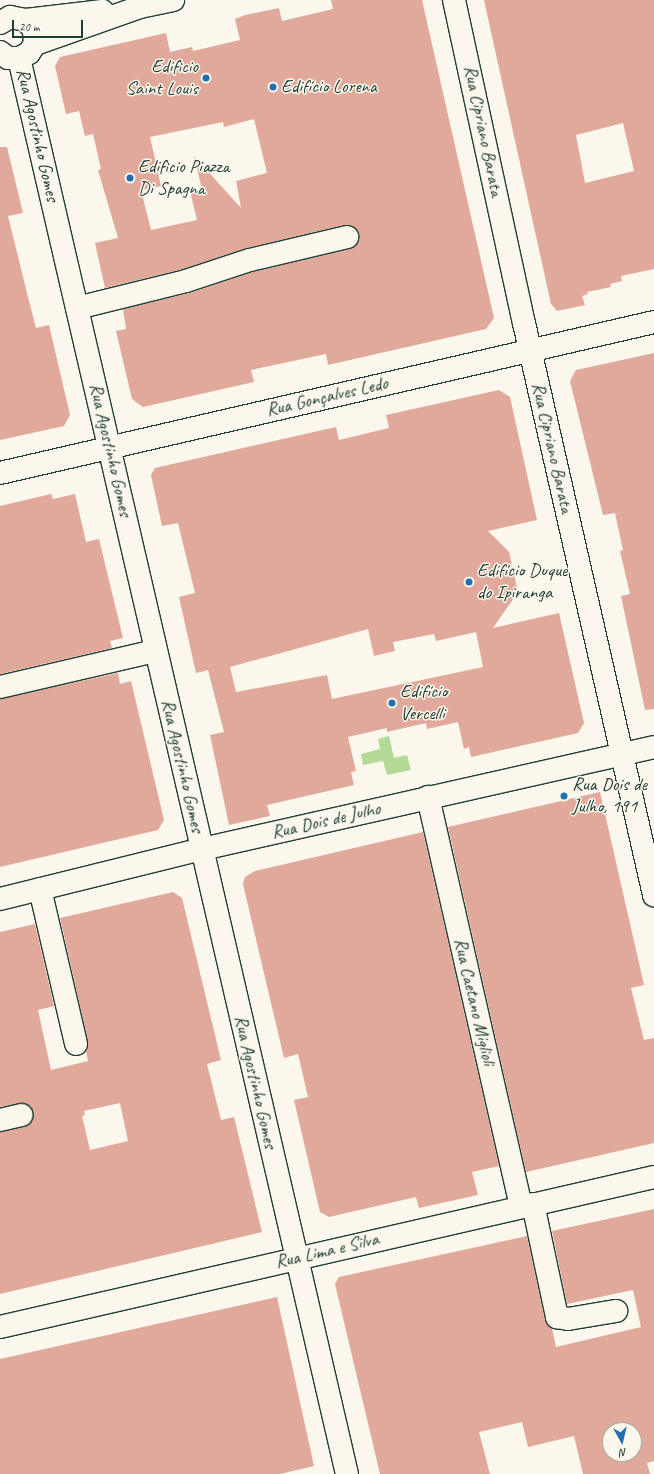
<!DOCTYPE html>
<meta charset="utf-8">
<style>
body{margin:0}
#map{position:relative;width:654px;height:1474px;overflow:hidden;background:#fbf7ec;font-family:Caveat,sans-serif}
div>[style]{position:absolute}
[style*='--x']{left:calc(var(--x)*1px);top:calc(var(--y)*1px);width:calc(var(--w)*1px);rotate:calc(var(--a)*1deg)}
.green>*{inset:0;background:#b3db97}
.building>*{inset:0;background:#e1a99b}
.roads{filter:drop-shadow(1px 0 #1f3d34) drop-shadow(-1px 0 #1f3d34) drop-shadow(0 1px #1f3d34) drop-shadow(0 -1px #1f3d34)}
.minor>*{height:22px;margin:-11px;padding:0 11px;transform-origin:11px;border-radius:11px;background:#fbf7ec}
.dots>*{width:11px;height:11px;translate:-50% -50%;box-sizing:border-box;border:2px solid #fbf7ec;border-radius:50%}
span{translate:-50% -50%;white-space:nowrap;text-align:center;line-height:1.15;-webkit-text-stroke:3px #fbf7ec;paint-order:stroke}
.poi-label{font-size:19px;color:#1f3d34}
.right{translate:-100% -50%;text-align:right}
.left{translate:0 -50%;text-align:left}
.street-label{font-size:19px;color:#1f3d34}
.north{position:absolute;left:602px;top:1422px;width:40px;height:40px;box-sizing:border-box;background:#fbf7ec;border:1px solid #a3ada2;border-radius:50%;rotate:172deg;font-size:11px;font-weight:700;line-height:16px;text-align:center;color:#1f3d34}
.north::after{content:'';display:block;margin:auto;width:14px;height:18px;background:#1f6fb2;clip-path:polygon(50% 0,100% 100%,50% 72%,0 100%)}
.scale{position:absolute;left:12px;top:20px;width:71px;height:18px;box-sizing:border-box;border:2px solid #1f3d34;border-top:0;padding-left:5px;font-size:12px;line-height:14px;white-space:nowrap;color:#1f3d34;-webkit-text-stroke:3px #fbf7ec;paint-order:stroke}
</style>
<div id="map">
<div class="green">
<div style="clip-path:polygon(389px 736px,394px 758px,407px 755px,411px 770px,387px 775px,383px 761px,363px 765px,361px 754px,380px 749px,378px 739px)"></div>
</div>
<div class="building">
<div style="clip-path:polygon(evenodd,331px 0,422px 0,494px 318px,486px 329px,328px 365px,326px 354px,251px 370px,254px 382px,143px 407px,132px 399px,116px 331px,126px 329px,123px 309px,190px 293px,253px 272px,350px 249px,359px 241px,359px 234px,351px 225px,344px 225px,247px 248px,183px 269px,105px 288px,95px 243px,118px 238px,98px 170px,101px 169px,93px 134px,85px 136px,79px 111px,66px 114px,55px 66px,60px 57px,166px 33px,170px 52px,192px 47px,193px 51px,240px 40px,235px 19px,245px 15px,279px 8px,282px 21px,333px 9px,331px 0,254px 119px,267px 173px,236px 181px,241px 208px,194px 156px,202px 189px,190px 191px,197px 220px,151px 230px,141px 190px,161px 186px,150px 137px,223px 122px,224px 127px,254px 119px)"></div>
<div style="clip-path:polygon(evenodd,484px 0,654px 0,654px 269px,621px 276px,622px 281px,610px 284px,611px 287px,587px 292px,588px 294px,582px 296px,585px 305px,557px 311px,551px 304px,484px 0,623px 123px,634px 171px,585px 183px,576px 135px,623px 123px)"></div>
<div style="clip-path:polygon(0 147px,7px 147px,23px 213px,8px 216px,28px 297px,36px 328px,49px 325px,70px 415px,64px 426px,0 440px)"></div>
<div style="clip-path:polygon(654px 353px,654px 709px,645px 710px,621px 596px,630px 594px,620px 551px,623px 550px,615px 513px,603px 515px,570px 381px,576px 370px)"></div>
<div style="clip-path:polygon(evenodd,499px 390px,510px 397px,537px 520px,488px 531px,509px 552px,518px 592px,493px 628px,559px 613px,584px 723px,578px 733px,471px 757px,469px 747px,464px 749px,458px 722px,427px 729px,426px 723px,387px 732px,387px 728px,348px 737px,356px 771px,351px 772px,354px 785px,267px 805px,270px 816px,229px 825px,210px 735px,224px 732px,208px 670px,196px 673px,179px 597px,195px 593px,178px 523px,162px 526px,151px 475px,155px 468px,336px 427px,339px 440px,389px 428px,386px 415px,499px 390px,368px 629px,374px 656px,395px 651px,393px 642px,434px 634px,436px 641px,476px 632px,483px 667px,332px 699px,327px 675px,236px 692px,230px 667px,368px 629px)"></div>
<div style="clip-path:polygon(51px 494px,53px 499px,75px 494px,86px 542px,99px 539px,123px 638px,110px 641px,112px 648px,0 674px,0 506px)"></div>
<div style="clip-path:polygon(118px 673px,120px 684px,131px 681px,164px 820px,158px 830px,0 867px,0 699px)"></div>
<div style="clip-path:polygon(600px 792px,644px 985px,631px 988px,644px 1040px,654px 1038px,654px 1143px,526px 1172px,448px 827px)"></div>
<div style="clip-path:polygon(423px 832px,499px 1166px,472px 1172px,478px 1195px,419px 1208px,416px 1197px,329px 1217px,320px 1212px,294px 1100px,308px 1097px,298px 1054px,284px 1058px,243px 884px,245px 877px,255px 871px)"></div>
<div style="clip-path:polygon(evenodd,173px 892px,182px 898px,221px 1060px,207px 1064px,221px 1120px,234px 1117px,262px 1232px,0 1294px,0 1132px,29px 1124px,33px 1112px,24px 1103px,0 1107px,0 932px,35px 924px,54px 1006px,38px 1010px,51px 1070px,88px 1061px,86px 1051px,88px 1041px,60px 918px,173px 892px,120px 1103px,128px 1141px,90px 1150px,82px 1116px,85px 1115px,84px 1111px,120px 1103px)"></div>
<div style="clip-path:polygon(evenodd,654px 1209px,654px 1461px,647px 1463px,650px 1474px,583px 1474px,574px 1436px,528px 1447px,522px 1422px,479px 1432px,490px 1474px,380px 1474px,335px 1284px,339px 1277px,527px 1236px,545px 1320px,552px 1328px,556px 1347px,641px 1327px,633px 1290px,567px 1304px,552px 1231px,654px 1209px,610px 1430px,634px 1430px,634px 1454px,610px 1454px,610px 1430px)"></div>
<div style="clip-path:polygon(277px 1297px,314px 1466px,280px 1474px,0 1474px,0 1359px)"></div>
</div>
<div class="roads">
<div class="minor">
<div style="--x:454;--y:0;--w:330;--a:77.8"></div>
<div style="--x:524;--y:323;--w:587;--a:77.2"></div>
<div style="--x:26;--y:20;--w:77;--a:-6.8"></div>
<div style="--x:0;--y:23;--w:12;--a:-31"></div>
<div style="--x:10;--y:17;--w:16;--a:11"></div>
<div style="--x:26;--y:20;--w:13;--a:51"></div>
<div style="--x:34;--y:30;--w:14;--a:86"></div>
<div style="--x:35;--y:44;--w:11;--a:124"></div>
<div style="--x:29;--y:53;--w:11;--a:153"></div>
<div style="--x:19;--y:58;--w:11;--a:180"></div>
<div style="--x:8;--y:58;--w:10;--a:-143"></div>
<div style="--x:35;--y:44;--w:111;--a:-19.4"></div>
<div style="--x:140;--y:7;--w:34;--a:-12"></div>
<div style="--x:19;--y:58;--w:1453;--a:76.96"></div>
<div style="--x:77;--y:308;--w:112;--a:-13.9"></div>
<div style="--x:186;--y:281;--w:67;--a:-18.2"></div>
<div style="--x:250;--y:260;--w:100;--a:-13.3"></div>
<div style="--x:0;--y:473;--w:671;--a:-13"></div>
<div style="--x:0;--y:687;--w:159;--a:-13.1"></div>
<div style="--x:428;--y:797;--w:420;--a:77.2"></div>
<div style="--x:40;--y:889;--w:159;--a:76.9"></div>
<div style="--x:0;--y:899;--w:208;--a:-13.9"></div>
<div style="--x:202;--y:849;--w:463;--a:-12.7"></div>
<div style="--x:0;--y:1120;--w:22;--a:-13"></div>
<div style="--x:533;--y:1204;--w:116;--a:78"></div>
<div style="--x:557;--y:1317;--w:11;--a:10"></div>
<div style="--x:568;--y:1319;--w:49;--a:-9.5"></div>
<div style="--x:0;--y:1327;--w:671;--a:-12.92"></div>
</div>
</div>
<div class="dots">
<div style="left:206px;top:78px;background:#1f6fb2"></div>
<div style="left:273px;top:87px;background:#1f6fb2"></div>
<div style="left:130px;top:178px;background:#1f6fb2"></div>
<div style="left:469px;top:582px;background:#1f6fb2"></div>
<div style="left:392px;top:703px;background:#1f6fb2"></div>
<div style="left:564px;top:796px;background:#1f6fb2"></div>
</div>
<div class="poi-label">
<span class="right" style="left:198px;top:78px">Edificio<br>Saint Louis</span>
<span class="left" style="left:281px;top:87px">Edifício Lorena</span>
<span class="left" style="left:138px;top:178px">Edificio Piazza<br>Di Spagna</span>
<span class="left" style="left:477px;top:582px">Edifício Duque<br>do Ipiranga</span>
<span class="left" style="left:400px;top:703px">Edifício<br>Vercelli</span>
<span class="left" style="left:572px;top:796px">Rua Dois de<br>Julho, 191</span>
</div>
<div class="street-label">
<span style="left:483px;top:131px;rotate:78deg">Rua Cipriano Barata</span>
<span style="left:37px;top:135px;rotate:77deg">Rua Agostinho Gomes</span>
<span style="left:327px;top:397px;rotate:-13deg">Rua Gonçalves Ledo</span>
<span style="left:552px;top:448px;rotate:77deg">Rua Cipriano Barata</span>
<span style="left:110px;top:450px;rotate:77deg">Rua Agostinho Gomes</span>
<span style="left:182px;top:766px;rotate:77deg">Rua Agostinho Gomes</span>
<span style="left:326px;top:821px;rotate:-13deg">Rua Dois de Julho</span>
<span style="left:474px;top:1002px;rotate:77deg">Rua Caetano Miglioli</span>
<span style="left:255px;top:1082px;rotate:77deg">Rua Agostinho Gomes</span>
<span style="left:327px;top:1251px;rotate:-13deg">Rua Lima e Silva</span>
</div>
<div class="north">N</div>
<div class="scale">20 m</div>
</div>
